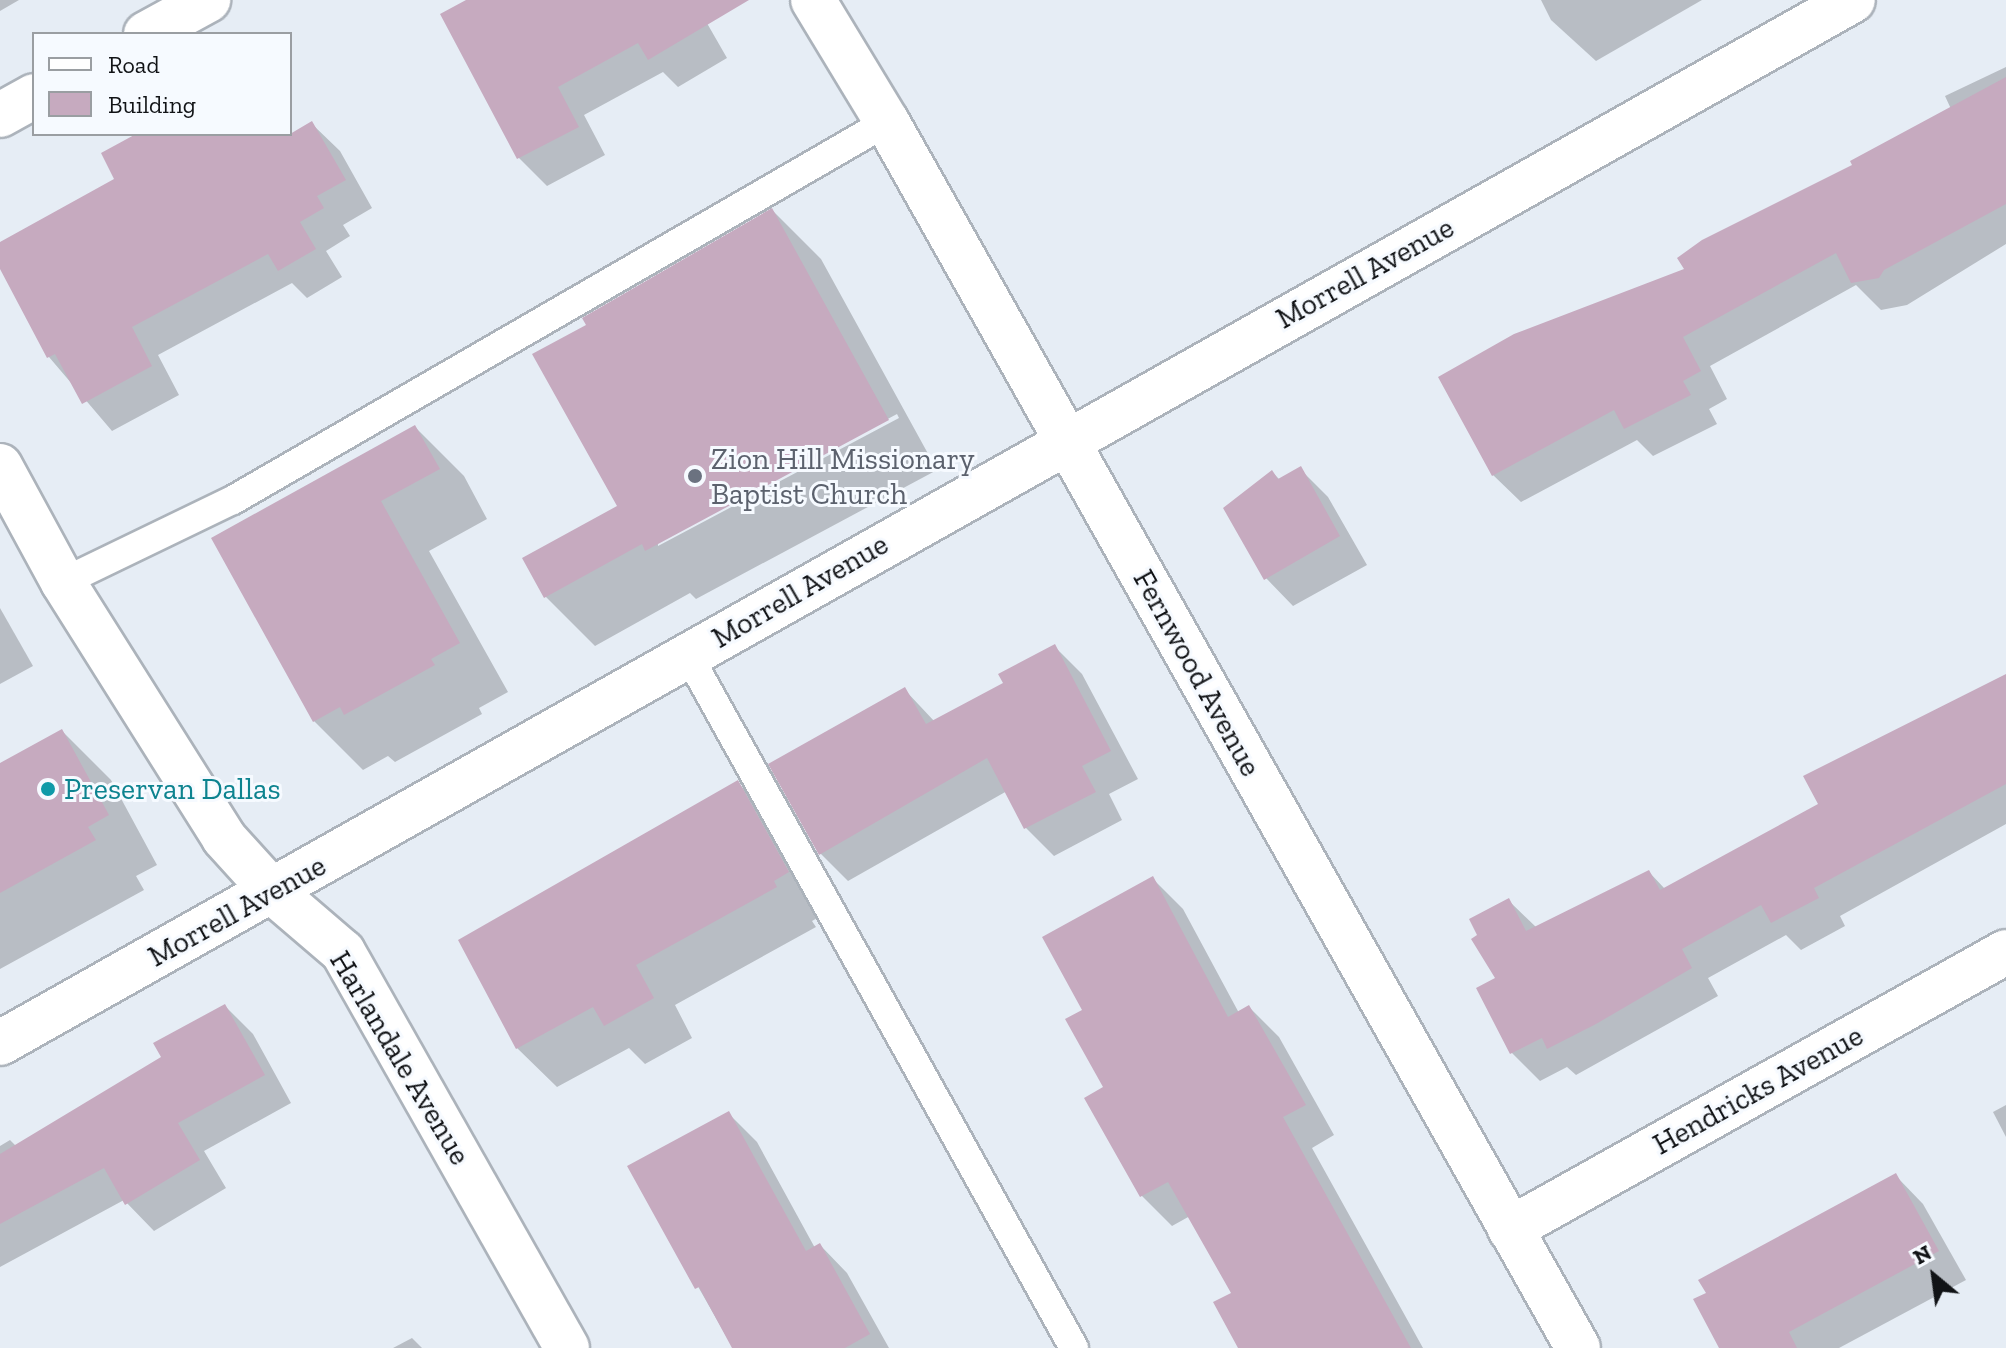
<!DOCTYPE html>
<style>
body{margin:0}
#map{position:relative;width:2006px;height:1348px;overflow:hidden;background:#e6edf5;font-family:"Zilla Slab",serif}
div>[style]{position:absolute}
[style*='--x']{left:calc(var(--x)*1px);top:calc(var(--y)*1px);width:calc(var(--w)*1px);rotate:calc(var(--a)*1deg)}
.shadow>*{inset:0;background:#0003}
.building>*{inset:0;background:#c6aabf}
.roads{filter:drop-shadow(2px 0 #acb3bb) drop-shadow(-2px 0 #acb3bb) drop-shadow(0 2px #acb3bb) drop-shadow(0 -2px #acb3bb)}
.lane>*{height:28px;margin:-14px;padding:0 14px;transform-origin:14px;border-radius:14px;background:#fff}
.street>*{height:44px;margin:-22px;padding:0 22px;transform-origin:22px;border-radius:22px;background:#fff}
.secondary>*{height:44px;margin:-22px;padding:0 22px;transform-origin:22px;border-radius:22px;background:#fff}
.dots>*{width:22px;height:22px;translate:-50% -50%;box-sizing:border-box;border:4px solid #f6faff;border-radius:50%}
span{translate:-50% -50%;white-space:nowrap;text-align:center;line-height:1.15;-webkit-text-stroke:6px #f6faff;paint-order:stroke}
.street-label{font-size:30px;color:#111316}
.worship-label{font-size:30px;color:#5b616d}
.left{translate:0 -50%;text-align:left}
.culture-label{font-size:30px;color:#0d838f}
.legend{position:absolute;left:32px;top:32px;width:260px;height:104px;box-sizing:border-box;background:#f6faff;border:2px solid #9a9ea2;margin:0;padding:10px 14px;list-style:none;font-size:24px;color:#111316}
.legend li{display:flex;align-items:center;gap:16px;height:40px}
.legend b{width:40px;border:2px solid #9a9ea2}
.north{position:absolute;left:1894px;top:1236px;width:80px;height:80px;-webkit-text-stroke:6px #f6faff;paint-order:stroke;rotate:331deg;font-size:22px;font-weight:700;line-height:32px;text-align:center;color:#111316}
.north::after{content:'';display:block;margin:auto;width:28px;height:36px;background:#111316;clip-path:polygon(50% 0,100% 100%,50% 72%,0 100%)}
</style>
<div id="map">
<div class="shadow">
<div style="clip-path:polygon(0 0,19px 0,0 11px)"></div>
<div style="clip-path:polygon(470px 0,720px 0,704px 18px,727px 58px,678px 87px,663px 72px,584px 115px,605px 155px,547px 186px,519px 158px,442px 15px)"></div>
<div style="clip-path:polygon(1541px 0,1702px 0,1596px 61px,1551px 20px)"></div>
<div style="clip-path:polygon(2006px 67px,2006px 244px,1907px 305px,1881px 310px,1856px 285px,1710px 366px,1727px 399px,1709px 409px,1717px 424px,1653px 456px,1637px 440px,1521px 502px,1493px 475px,1686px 270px,1951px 109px,1945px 96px)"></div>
<div style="clip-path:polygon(312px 124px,340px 151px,372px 208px,343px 225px,350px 236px,326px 251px,342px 277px,307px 298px,292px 283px,158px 355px,179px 395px,112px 431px,49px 357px,0 264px,0 244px,117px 180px,141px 134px,290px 136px)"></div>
<div style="clip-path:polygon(evenodd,772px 210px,821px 259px,937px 470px,696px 599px,690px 593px,595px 646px,546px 597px,525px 559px,620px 506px,588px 325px,772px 210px,897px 414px,899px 418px,658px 546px,658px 542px,897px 414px)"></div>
<div style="clip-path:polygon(415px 427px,464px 476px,487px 519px,429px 551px,508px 692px,479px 708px,482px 714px,395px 762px,388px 756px,363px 770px,314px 721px,213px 539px)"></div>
<div style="clip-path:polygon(1300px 469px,1328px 497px,1367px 565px,1293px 606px,1266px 578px,1272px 472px,1280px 480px)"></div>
<div style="clip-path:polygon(0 608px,33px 666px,0 684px)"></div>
<div style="clip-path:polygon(1054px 646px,1082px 674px,1138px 779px,1109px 794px,1122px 820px,1054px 856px,1026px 828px,1007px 791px,848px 881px,820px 853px,904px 689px,935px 722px,1006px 684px)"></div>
<div style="clip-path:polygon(2006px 676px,2006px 824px,1840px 916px,1845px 926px,1801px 950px,1786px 935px,1708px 978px,1718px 996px,1576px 1075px,1567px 1067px,1540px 1081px,1512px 1053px,1478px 989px,1498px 978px,1508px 900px,1537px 928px,1649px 872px,1665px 889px,1821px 805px)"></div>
<div style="clip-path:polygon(62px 731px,111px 780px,157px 865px,136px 876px,144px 890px,0 969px,0 766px)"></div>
<div style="clip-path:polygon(738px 783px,778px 823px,828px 912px,812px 921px,816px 927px,675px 1005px,692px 1038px,645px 1064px,629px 1048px,557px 1087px,517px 1048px)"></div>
<div style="clip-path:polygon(1153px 879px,1183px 909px,1239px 1013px,1249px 1007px,1279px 1037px,1334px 1135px,1312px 1148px,1423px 1348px,1240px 1348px,1234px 1293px,1190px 1216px,1172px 1226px,1142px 1196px,1087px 1098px,1106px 1088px,1084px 1011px)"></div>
<div style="clip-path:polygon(225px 1006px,253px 1034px,291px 1103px,204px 1151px,226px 1188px,154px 1231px,124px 1200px,0 1267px,0 1146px,10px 1140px,16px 1146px,164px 1058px)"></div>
<div style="clip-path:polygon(2006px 1105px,2006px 1137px,1993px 1112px)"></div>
<div style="clip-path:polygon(729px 1114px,757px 1142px,815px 1248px,820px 1245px,847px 1273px,889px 1348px,733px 1348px,630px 1167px)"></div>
<div style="clip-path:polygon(1896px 1176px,1923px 1204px,1966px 1280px,1839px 1348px,1721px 1348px)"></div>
<div style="clip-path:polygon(412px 1338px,422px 1348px,393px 1348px)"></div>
</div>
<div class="building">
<div style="clip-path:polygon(466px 0,749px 0,648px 60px,638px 43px,558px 87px,579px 127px,517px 159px,440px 14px)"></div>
<div style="clip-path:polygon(2006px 77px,2006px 204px,1884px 270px,1879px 278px,1851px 283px,1836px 253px,1683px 337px,1701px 371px,1683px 381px,1691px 395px,1624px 429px,1614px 410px,1492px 476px,1438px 377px,1514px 334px,1684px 269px,1677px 258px,1702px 240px,1852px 165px,1850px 161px)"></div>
<div style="clip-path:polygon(312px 121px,346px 180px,317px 196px,324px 208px,300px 222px,316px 249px,278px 271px,268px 254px,132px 327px,152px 366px,82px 404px,55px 354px,47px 358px,0 269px,0 242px,114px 179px,101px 153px,136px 134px,290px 134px)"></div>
<div style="clip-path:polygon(772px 208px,889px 420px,645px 551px,642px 544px,544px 598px,522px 558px,617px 506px,532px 354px,586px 325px,582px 318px)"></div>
<div style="clip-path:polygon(415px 425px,440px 469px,381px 501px,460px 643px,431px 659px,435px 665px,344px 715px,340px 707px,313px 722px,211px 538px)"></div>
<div style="clip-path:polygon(1301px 466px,1340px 536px,1264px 580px,1223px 508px,1272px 470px,1278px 479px)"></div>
<div style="clip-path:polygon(1055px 644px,1111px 751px,1082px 766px,1096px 792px,1024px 829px,987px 758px,819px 855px,768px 764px,905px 687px,926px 724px,1003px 683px,998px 674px)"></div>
<div style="clip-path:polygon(2006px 674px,2006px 784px,1814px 888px,1819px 898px,1771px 923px,1761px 905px,1682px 949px,1692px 968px,1596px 1024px,1547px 1049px,1542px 1038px,1510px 1054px,1476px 988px,1495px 978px,1471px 939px,1477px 935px,1469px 919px,1509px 898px,1526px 931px,1649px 870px,1660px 890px,1818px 804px,1803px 776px)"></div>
<div style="clip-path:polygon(62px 729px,109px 815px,88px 827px,96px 840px,0 893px,0 763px)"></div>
<div style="clip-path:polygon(738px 780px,789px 872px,774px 881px,777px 887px,636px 965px,654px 998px,604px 1026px,593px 1007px,516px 1049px,458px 940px)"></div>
<div style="clip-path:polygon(1153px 876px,1228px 1017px,1249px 1005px,1306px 1105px,1283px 1117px,1411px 1348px,1238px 1348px,1213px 1302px,1231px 1293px,1168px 1182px,1140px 1197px,1084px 1098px,1103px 1087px,1065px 1019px,1082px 1010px,1042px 937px)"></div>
<div style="clip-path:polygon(225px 1004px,265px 1075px,178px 1123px,200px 1160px,125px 1205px,104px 1168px,0 1224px,0 1154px,161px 1057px,153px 1043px)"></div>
<div style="clip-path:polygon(729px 1111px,806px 1251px,820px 1243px,870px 1334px,845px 1348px,732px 1348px,699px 1287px,695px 1289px,627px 1166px)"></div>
<div style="clip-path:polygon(1896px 1173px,1939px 1251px,1789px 1332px,1797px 1348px,1719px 1348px,1693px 1299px,1706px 1293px,1698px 1280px)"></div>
</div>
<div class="roads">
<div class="lane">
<div style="--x:63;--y:582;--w:189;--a:-25.8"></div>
<div style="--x:233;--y:500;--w:755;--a:-30.03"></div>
<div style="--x:688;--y:655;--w:793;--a:60.88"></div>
</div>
<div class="street">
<div style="--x:813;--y:0;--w:143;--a:58.8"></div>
<div style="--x:887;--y:122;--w:1407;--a:60.59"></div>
<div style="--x:146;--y:34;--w:71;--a:-28.7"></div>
<div style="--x:0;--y:115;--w:39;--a:-29"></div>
<div style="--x:0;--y:466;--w:132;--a:61.5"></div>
<div style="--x:63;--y:582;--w:302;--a:57.8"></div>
<div style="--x:224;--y:838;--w:73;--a:47.8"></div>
<div style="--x:273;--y:892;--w:92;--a:40.6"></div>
<div style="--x:343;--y:952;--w:455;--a:60.5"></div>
<div style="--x:1510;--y:1229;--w:568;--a:-29.18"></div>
</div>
<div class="secondary">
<div style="--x:0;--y:1043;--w:2126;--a:-29.37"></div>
</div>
</div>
<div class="dots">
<div style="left:695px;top:476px;background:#6b7280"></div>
<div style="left:48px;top:789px;background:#0f9aa8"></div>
</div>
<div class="street-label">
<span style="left:1365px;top:273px;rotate:-29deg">Morrell Avenue</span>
<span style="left:800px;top:591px;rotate:-30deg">Morrell Avenue</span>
<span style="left:1197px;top:673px;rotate:61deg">Fernwood Avenue</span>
<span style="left:237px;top:911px;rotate:-29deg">Morrell Avenue</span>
<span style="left:400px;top:1058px;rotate:59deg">Harlandale Avenue</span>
<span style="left:1758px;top:1090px;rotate:-29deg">Hendricks Avenue</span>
</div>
<div class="worship-label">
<span class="left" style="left:711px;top:476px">Zion Hill Missionary<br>Baptist Church</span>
</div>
<div class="culture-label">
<span class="left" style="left:64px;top:789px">Preservan Dallas</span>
</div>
<ul class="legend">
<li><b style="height:10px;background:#fff"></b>Road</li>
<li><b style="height:22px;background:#c6aabf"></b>Building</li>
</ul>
<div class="north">N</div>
</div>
